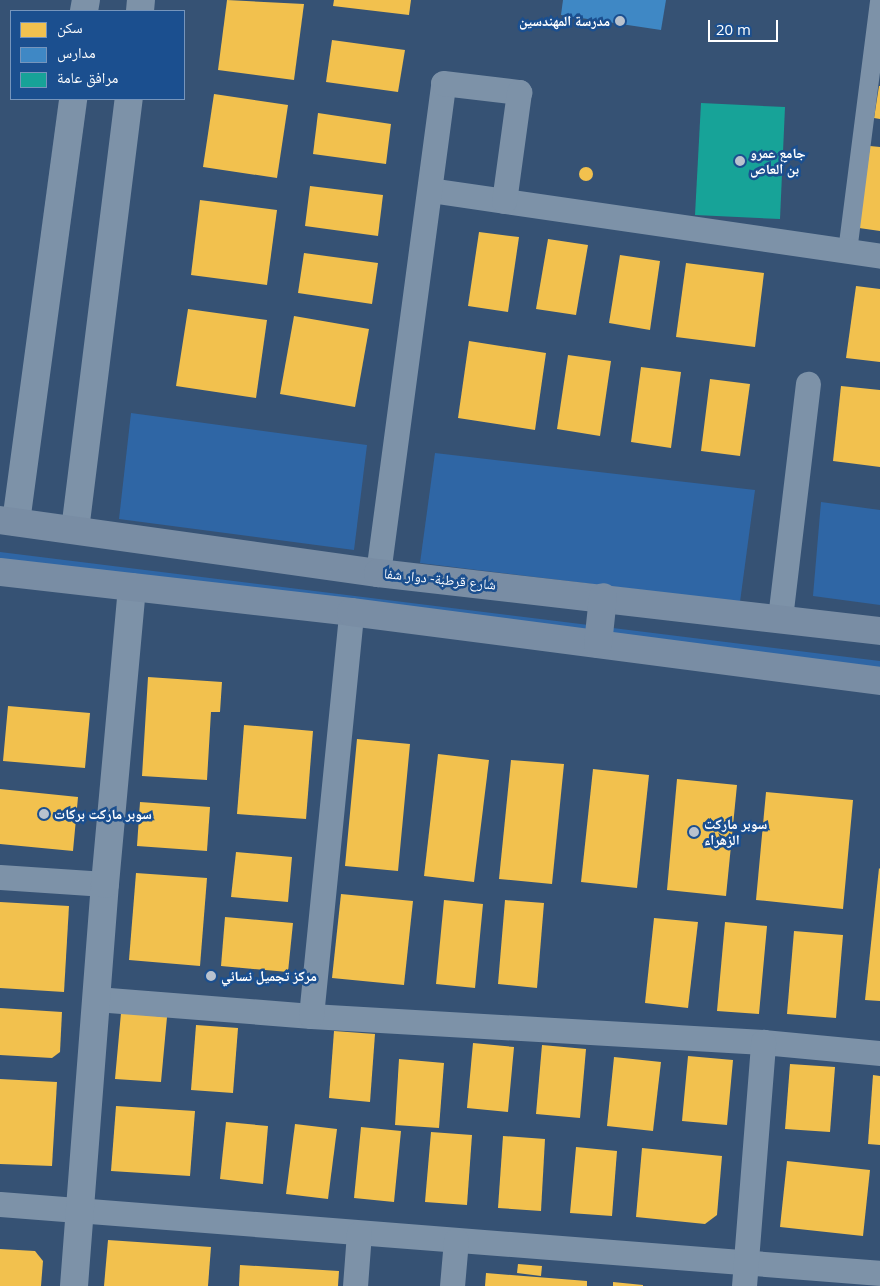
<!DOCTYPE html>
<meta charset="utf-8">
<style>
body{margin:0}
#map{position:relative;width:880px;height:1286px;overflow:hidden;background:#365274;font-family:"Open Sans","Noto Naskh Arabic",sans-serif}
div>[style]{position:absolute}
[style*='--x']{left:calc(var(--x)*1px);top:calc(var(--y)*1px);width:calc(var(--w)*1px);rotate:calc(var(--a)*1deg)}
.green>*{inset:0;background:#2f66a5}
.homes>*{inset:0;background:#f2c14e}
.round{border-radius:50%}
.schools>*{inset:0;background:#3f88c5}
.public>*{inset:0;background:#17a398}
.pedestrian>*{height:19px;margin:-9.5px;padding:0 9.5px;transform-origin:9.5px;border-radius:9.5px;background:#7d92a8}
.minor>*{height:25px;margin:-12.5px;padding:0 12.5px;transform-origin:12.5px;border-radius:12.5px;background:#7d92a8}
.tertiary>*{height:28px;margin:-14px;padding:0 14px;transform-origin:14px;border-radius:14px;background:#7d92a8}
.secondary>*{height:28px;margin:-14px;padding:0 14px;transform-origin:14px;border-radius:14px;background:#798da4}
.dots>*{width:14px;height:14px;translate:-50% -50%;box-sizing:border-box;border:2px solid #1b4f8f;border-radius:50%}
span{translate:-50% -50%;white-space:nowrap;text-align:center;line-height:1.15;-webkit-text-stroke:5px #1b4f8f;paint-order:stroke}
.poi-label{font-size:14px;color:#fff;font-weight:700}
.right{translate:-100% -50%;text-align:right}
.left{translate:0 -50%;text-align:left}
.street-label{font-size:14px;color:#fff}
.legend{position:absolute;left:10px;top:10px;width:175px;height:90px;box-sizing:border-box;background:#1b4f8f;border:1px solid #7695bc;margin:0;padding:6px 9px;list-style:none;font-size:15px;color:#fff}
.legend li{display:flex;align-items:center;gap:10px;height:25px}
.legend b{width:25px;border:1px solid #7695bc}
.scale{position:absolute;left:708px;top:20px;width:70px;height:22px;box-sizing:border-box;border:2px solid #fff;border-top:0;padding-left:6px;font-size:15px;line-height:18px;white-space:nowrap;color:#fff;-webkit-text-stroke:4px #1b4f8f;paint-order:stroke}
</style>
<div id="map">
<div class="green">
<div style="clip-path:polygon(131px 413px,367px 445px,354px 550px,119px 519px)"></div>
<div style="clip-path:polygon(435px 453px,755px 490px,740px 602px,420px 563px)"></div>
<div style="clip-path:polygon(821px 502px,880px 510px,880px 605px,813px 596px)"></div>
<div style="clip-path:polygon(0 552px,880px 661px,880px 682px,0 573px)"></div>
</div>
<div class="homes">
<div style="clip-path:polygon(227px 0,304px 4px,294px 80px,218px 70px)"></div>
<div style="clip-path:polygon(334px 0,411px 0,409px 15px,333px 6px)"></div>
<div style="clip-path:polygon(332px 40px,405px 50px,398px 92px,326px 82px)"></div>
<div style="clip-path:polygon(879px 86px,880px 86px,880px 119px,874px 118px)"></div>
<div style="clip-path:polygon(214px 94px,288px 105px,277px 178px,203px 167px)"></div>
<div style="clip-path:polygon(318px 113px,391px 124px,386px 164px,313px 154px)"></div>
<div style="clip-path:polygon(870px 146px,880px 147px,880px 231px,859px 228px)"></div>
<div class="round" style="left:579px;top:167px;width:14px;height:14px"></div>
<div style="clip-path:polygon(310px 186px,383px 195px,378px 236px,305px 226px)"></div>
<div style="clip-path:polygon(200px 200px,277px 210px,267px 285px,191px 275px)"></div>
<div style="clip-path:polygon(479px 232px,519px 237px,508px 312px,468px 306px)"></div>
<div style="clip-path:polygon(548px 239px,588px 245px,576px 315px,536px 309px)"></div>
<div style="clip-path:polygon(304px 253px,378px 263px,372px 304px,298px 293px)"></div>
<div style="clip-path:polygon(620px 255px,660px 261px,650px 330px,609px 323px)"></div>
<div style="clip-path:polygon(686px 263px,764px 273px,755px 347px,676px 337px)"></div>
<div style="clip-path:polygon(856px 286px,880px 289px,880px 362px,846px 358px)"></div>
<div style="clip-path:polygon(188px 309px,267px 320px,256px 398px,176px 386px)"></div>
<div style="clip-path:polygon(294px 316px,369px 329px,355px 407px,280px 394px)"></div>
<div style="clip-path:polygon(469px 341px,546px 353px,535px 430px,458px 418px)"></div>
<div style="clip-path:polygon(568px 355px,611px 361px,600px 436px,557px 429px)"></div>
<div style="clip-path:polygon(641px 367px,681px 372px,671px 448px,631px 442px)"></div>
<div style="clip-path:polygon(710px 379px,750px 384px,740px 456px,701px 451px)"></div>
<div style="clip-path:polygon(841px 386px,880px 390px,880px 467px,833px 461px)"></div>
<div style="clip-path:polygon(148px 677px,222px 682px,220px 712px,211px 712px,207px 780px,142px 776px)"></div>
<div style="clip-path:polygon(8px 706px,90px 713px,85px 768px,3px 761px)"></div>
<div style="clip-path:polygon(244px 725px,313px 731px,306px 819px,237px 814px)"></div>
<div style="clip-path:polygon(357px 739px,410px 744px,398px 871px,345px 866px)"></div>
<div style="clip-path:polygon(438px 754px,489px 760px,474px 882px,424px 876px)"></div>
<div style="clip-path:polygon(511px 760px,564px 764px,552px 884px,499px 879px)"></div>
<div style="clip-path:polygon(593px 769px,649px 775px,637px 888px,581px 882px)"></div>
<div style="clip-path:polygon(677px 779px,737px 785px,726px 896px,667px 890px)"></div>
<div style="clip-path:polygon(0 789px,78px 797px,73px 851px,0 844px)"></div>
<div style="clip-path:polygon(766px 792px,853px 800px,843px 909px,756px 900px)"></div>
<div style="clip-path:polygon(140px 802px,210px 807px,207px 851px,137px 846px)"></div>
<div style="clip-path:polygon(236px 852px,292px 857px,288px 902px,231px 897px)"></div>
<div style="clip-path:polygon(879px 868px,880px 869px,880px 1001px,865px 1000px)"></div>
<div style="clip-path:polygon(136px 873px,207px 878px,200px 966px,129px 960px)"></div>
<div style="clip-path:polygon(341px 894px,413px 901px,404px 985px,332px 978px)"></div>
<div style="clip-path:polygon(444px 900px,483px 904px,475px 988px,436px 984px)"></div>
<div style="clip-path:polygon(505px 900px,544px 903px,537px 988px,498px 984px)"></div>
<div style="clip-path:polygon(0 902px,69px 906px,64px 992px,0 988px)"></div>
<div style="clip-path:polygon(225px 917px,293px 923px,288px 972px,221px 966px)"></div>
<div style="clip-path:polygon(654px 918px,698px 922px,688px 1008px,645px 1003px)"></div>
<div style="clip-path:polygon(725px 922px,767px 926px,759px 1014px,717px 1011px)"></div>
<div style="clip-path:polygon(794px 931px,843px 935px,836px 1018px,787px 1014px)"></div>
<div style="clip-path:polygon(0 1008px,62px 1012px,60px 1052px,52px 1058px,0 1055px)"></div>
<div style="clip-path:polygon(121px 1013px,167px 1017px,161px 1082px,115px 1079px)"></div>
<div style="clip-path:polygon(196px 1025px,238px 1028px,233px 1093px,191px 1090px)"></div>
<div style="clip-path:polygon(334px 1031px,375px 1034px,370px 1102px,329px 1098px)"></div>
<div style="clip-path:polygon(473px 1043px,514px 1047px,508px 1112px,467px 1108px)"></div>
<div style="clip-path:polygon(542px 1045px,586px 1049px,580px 1118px,536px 1114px)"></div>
<div style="clip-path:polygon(688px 1056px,733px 1060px,727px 1125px,682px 1121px)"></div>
<div style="clip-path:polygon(614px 1057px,661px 1062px,653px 1131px,607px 1126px)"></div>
<div style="clip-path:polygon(399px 1059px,444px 1063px,439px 1128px,395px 1125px)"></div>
<div style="clip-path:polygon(790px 1064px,835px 1067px,830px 1132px,785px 1129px)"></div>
<div style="clip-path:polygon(873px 1075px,880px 1076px,880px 1145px,868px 1144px)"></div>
<div style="clip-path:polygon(0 1079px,57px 1082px,52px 1166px,0 1164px)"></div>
<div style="clip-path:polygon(116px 1106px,195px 1111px,190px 1176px,111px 1171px)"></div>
<div style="clip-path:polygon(226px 1122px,268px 1126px,263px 1184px,220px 1179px)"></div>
<div style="clip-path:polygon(295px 1124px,337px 1129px,328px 1199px,286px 1194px)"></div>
<div style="clip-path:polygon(361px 1127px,401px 1131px,394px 1202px,354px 1198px)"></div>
<div style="clip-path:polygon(431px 1132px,472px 1135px,467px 1205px,425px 1202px)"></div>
<div style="clip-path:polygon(503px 1136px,545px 1139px,541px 1211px,498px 1208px)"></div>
<div style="clip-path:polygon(576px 1147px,617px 1151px,612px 1216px,570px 1213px)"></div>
<div style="clip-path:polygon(642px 1148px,722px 1156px,717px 1215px,705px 1224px,636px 1217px)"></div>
<div style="clip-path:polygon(787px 1161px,870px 1170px,863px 1236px,780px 1227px)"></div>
<div style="clip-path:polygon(108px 1240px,211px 1247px,208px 1286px,104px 1286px)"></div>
<div style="clip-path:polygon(0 1249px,35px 1251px,43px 1261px,41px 1286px,0 1286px)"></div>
<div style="clip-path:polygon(518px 1264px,542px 1266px,541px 1276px,517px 1273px)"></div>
<div style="clip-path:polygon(240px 1265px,339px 1271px,338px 1286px,239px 1286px)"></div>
<div style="clip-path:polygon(486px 1273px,587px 1281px,587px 1286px,485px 1286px)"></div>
<div style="clip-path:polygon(613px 1282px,643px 1285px,643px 1286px,613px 1286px)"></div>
</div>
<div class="schools">
<div style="clip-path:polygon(563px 0,666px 0,661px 30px,561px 15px)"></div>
</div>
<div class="public">
<div style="clip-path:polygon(701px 103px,785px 107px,780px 219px,695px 215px)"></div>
</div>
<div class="pedestrian">
<div style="--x:847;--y:251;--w:253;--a:-82.7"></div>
</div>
<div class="minor">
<div style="--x:430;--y:190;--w:455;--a:8.3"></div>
<div style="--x:378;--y:573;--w:494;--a:-82.4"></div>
<div style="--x:443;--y:83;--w:77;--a:6.8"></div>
<div style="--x:519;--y:92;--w:110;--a:97.8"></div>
<div style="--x:780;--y:618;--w:236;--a:-83.2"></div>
<div style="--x:0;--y:877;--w:105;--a:3.8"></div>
<div style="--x:96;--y:999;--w:216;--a:4.5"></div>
<div style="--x:311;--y:1016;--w:453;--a:3.3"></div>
<div style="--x:763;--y:1042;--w:118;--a:5.4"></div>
<div style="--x:311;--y:1016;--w:406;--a:-84.3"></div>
<div style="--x:0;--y:1204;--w:883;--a:4.48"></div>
<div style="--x:355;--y:1286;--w:53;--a:-85.7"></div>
<div style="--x:452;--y:1286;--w:46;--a:-85"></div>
<div style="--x:744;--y:1286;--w:245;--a:-85.5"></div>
</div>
<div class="tertiary">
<div style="--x:84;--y:11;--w:11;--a:-80"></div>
<div style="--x:140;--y:11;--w:11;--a:-85"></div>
<div style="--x:16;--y:522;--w:427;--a:-82.3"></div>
<div style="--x:75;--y:530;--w:434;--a:-82.9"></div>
<div style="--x:74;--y:1286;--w:403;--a:-85.6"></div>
<div style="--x:105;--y:884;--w:298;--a:-84.8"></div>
</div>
<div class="secondary">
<div style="--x:0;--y:520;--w:382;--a:8"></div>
<div style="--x:378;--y:573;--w:505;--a:6.59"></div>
<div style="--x:0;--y:572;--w:353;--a:6.5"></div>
<div style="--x:351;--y:612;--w:533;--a:7.43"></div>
<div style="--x:598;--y:644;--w:47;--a:-83.9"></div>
</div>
<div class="dots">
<div style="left:620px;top:21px;background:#b9c2ce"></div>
<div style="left:740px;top:161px;background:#b9c2ce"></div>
<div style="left:44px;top:814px;background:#b9c2ce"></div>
<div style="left:694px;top:832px;background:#b9c2ce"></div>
<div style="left:211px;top:976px;background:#b9c2ce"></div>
</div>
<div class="poi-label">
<span class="right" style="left:610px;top:21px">مدرسة المهندسين</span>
<span class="left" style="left:750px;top:161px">جامع عمرو<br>بن العاص</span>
<span class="left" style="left:54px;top:814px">سوبر ماركت بركات</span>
<span class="left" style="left:704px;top:832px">سوبر ماركت<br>الزهراء</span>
<span class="left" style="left:221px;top:976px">مركز تجميل نسائي</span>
</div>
<div class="street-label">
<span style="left:440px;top:579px;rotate:6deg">شارع قرطبة- دوار شفا</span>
</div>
<ul class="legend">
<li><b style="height:14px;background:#f2c14e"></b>سكن</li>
<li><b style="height:14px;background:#3f88c5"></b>مدارس</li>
<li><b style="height:14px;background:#17a398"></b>مرافق عامة</li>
</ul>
<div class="scale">20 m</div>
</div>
